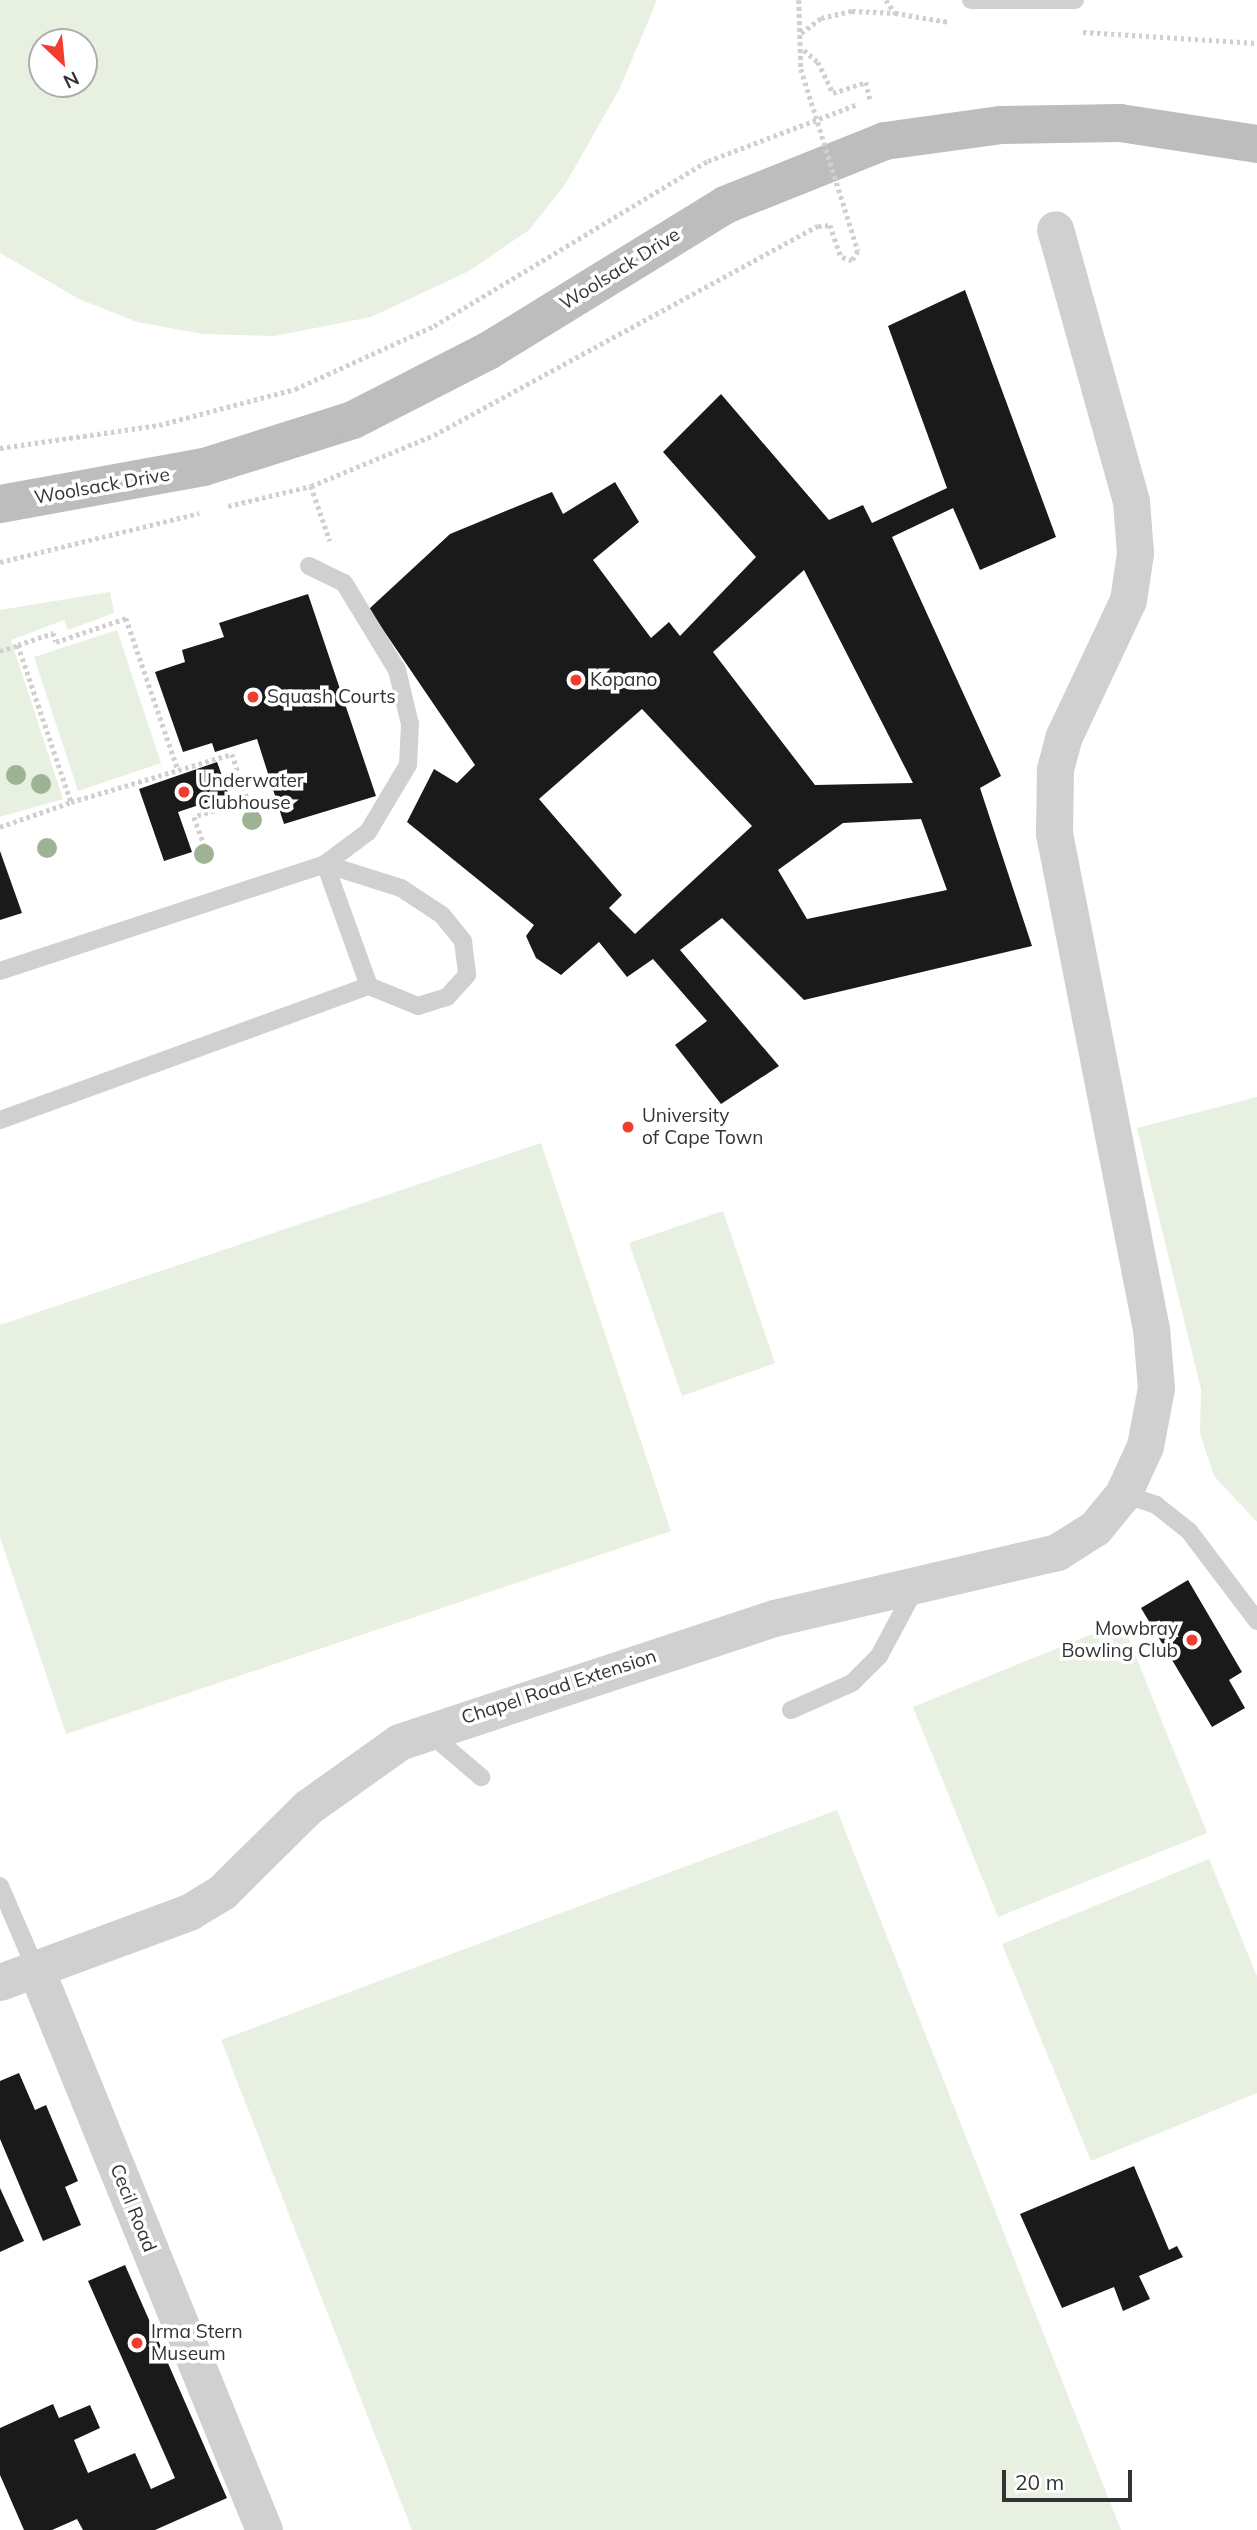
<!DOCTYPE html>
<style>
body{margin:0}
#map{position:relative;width:1257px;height:2530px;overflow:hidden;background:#fff;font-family:Mulish,sans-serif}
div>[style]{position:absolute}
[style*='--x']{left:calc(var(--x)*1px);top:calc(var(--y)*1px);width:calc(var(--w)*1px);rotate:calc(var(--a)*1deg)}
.green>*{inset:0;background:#e7f0e1}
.building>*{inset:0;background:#1a1a1a}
.path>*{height:4.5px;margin-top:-2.25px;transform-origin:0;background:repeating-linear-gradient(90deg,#d0d0d0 0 3.5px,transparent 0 7px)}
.lane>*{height:18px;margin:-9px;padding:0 9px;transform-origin:9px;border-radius:9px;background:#d0d0d0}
.street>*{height:37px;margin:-18.5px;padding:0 18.5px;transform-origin:18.5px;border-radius:18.5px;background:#d0d0d0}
.secondary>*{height:38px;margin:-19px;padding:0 19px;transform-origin:19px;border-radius:19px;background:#bdbdbd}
.path-bridge>*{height:4.5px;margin-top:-2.25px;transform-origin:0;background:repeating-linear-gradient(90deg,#d0d0d0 0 3.5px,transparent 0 7px)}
.trees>*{width:20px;height:20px;margin:-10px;border-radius:50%;background:#9eb294}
.dots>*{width:19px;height:19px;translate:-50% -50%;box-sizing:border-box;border:4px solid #fff;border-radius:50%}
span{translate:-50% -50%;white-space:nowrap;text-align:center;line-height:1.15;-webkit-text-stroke:7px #fff;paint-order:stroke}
.street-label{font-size:19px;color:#333}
.poi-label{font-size:19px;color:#333}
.left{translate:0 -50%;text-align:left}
.right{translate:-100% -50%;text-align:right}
.north{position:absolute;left:28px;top:28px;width:70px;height:70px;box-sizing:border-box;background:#fff;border:2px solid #adadad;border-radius:50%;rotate:154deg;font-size:19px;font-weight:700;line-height:28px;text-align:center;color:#333}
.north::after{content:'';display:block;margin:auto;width:24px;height:32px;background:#f13c2e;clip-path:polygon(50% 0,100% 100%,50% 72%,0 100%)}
.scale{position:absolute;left:1002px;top:2470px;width:130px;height:32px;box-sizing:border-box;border:4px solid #333;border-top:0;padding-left:9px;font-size:21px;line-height:24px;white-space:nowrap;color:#333;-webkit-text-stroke:5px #fff;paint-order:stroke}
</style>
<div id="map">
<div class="green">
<div style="clip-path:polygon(evenodd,0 0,657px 0,620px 88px,566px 183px,529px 230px,469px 271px,371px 317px,275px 336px,203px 334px,137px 322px,79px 299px,0 253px,0 0,42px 42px,84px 42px,84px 84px,42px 84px,42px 42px)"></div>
<div style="clip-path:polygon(110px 592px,114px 613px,68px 630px,64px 620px,11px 640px,63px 799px,0 817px,0 610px)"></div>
<div style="clip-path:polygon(117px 630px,161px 763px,78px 791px,34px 657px)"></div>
<div style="clip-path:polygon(1257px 1097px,1257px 1522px,1214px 1476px,1200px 1434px,1201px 1389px,1137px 1128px)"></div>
<div style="clip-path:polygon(541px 1143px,671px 1531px,66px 1734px,0 1537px,0 1325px)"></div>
<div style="clip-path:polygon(723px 1211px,775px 1363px,682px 1396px,629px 1243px)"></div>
<div style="clip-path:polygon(1122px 1622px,1207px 1833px,998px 1917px,913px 1707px)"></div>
<div style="clip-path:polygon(837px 1810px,1121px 2530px,412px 2530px,221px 2040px)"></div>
<div style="clip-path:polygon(1209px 1859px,1257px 1976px,1257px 2093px,1091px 2161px,1002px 1944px)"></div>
</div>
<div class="building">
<div style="clip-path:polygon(evenodd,965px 290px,1056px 537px,980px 570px,953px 508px,892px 537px,1001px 776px,980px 788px,1032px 946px,804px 1000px,722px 918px,680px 950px,779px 1066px,721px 1104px,675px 1045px,707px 1021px,653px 959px,627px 977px,599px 942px,561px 975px,536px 958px,526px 936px,534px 925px,407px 822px,434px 769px,457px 783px,475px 765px,369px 609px,450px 534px,552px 492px,563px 514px,615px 482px,639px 522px,593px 560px,651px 638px,669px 622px,680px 636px,756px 557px,663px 452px,721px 394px,829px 520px,863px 505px,872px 523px,947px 488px,888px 326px,965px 290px,804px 570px,913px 783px,815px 785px,713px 652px,804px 570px,965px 290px,642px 709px,752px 826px,635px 934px,609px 908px,622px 895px,539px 799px,642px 709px,965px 290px,921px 819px,947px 890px,807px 919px,778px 870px,843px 823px,921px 819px)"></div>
<div style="clip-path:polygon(308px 594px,376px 796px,284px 824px,257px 739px,215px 752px,212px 743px,183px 752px,155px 672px,185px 662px,182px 650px,224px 637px,219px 623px)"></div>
<div style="clip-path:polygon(217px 762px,229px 795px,178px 812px,192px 852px,164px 861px,139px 789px)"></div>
<div style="clip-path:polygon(0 851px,22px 913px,0 920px)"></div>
<div style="clip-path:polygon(1188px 1580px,1242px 1672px,1229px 1680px,1245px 1708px,1212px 1727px,1141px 1608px)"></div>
<div style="clip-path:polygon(19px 2073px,35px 2110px,46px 2105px,78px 2181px,65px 2187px,81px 2225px,43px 2241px,0 2139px,0 2081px)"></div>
<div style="clip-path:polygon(1134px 2166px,1169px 2250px,1177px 2246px,1183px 2257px,1139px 2276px,1150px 2299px,1123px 2311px,1114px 2287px,1062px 2308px,1020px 2214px)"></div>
<div style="clip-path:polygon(0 2188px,24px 2241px,0 2252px)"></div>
<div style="clip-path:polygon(125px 2265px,227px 2498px,155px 2530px,83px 2530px,77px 2519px,52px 2530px,24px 2530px,0 2475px,0 2428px,53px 2404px,59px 2418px,90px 2405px,100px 2428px,74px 2440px,88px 2473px,135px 2453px,151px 2489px,175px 2478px,88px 2281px)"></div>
</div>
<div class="path">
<div style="--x:799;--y:0;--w:69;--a:88.3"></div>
<div style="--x:886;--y:0;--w:16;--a:55"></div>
<div style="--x:895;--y:13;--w:55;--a:9.5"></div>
<div style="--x:1083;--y:32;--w:174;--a:3.6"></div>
<div style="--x:801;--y:33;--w:25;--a:-37"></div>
<div style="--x:821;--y:18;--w:32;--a:-13"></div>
<div style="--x:852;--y:11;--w:43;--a:2.7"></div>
<div style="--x:804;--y:50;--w:18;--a:41"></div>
<div style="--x:818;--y:62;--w:34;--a:64"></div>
<div style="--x:833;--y:93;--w:35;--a:-18"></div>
<div style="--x:866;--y:82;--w:18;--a:77"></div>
<div style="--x:0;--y:448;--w:161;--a:-8.2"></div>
<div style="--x:159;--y:425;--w:141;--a:-14.8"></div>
<div style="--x:295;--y:389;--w:153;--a:-24.4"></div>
<div style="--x:434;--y:326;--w:320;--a:-31.1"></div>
<div style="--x:708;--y:161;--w:160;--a:-20.8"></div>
<div style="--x:311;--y:486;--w:58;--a:70.9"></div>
<div style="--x:228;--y:506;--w:85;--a:-13.5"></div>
<div style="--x:311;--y:486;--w:133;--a:-22.5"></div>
<div style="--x:434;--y:435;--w:437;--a:-28.6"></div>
<div style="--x:818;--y:226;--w:12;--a:-5"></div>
<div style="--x:830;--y:225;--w:34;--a:71"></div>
<div style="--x:0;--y:562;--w:205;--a:-13.8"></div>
<div style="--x:18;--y:645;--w:37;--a:-19"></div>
<div style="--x:53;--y:633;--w:9;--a:72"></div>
<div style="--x:56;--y:642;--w:74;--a:-18.9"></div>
<div style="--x:126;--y:618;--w:161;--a:71.1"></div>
<div style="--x:0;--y:651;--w:19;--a:-18"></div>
<div style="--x:18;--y:645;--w:166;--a:71.3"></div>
<div style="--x:71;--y:802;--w:168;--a:-16.6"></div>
<div style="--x:232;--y:754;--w:50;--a:71.2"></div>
<div style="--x:248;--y:801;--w:56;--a:163.5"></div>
<div style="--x:194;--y:817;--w:33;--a:70"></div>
<div style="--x:0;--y:827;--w:75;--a:-19.4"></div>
</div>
<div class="lane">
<div style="--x:971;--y:0;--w:104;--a:0"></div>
<div style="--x:325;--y:864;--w:80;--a:17.5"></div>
<div style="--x:401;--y:888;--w:49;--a:33.4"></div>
<div style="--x:442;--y:915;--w:33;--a:51"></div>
<div style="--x:463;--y:941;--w:34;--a:83"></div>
<div style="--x:467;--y:975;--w:30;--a:132"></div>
<div style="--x:447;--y:997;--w:30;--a:163"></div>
<div style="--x:418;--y:1006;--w:53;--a:-157.8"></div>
<div style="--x:0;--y:971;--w:342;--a:-18.2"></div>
<div style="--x:325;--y:864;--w:54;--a:-36.7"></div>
<div style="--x:368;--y:832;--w:78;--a:-59.2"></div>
<div style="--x:408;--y:765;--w:41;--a:-87.2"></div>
<div style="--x:410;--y:724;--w:56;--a:-103.5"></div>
<div style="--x:397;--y:670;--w:102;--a:-121.3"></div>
<div style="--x:344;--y:583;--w:39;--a:-154"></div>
<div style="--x:0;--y:1120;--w:393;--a:-20"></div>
<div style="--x:369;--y:986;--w:130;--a:-109.8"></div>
<div style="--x:1123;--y:1494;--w:35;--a:18"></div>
<div style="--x:1156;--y:1505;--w:42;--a:38.2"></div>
<div style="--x:1189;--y:1531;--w:113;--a:52.9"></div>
<div style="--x:791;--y:1710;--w:67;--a:-23.9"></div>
<div style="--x:852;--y:1683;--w:38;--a:-45"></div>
<div style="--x:879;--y:1656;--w:78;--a:-61.8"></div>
<div style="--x:428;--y:1732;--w:70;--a:40.3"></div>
<div style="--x:0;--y:1886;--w:94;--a:66.7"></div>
</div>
<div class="street">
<div style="--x:37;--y:1972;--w:602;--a:67.86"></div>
<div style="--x:0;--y:1982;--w:202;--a:-20.3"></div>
<div style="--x:189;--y:1912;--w:39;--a:-31"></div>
<div style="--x:222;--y:1892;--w:121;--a:-44.7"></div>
<div style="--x:308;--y:1807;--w:112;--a:-35.5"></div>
<div style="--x:399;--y:1742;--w:395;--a:-18.3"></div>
<div style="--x:774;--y:1618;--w:291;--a:-13.1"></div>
<div style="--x:1057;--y:1552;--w:45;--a:-32.3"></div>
<div style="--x:1095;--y:1528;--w:44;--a:-50.5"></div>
<div style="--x:1123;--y:1494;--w:53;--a:-65.4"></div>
<div style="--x:1145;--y:1446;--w:59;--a:-79.3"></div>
<div style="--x:1156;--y:1388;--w:59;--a:-94.8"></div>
<div style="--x:1151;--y:1329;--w:505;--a:-101.07"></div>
<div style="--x:1054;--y:833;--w:64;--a:-89.1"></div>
<div style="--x:1055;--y:769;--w:34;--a:-75"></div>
<div style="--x:1064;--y:736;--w:150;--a:-64.8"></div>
<div style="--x:1128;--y:600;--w:48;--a:-81.5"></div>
<div style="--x:1135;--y:553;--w:52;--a:-94.4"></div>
<div style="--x:1131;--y:501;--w:282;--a:-105.6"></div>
</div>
<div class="secondary">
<div style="--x:0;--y:504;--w:207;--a:-10.3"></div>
<div style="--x:204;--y:467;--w:156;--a:-17.5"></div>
<div style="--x:353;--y:420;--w:152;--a:-27.1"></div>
<div style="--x:488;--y:351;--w:278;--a:-31.6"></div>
<div style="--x:725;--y:205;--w:172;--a:-21.8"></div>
<div style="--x:885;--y:141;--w:116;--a:-7.9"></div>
<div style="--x:1000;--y:125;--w:120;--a:-1"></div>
<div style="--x:1120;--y:123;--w:139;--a:8.7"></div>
</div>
<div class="path-bridge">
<div style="--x:801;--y:69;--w:191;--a:72.6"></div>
<div style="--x:858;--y:251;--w:12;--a:121"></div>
<div style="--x:852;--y:261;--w:12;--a:-160"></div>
</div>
<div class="trees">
<div style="left:16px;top:775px"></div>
<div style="left:41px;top:784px"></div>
<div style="left:252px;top:820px"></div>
<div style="left:47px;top:848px"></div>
<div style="left:204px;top:854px"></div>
</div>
<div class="dots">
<div style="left:576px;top:680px;background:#f13c2e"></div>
<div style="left:253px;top:697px;background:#f13c2e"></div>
<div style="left:184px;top:792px;background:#f13c2e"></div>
<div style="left:628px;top:1127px;background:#f13c2e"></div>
<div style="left:1192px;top:1640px;background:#f13c2e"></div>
<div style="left:137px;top:2343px;background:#f13c2e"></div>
</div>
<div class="street-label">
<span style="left:620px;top:269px;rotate:-32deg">Woolsack Drive</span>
<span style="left:102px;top:486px;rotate:-10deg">Woolsack Drive</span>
<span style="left:559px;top:1687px;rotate:-18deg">Chapel Road Extension</span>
<span style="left:133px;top:2208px;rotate:68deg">Cecil Road</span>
</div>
<div class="poi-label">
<span class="left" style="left:590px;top:680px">Kopano</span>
<span class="left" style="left:267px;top:697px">Squash Courts</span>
<span class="left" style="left:198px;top:792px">Underwater<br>Clubhouse</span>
<span class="left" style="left:642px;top:1127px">University<br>of Cape Town</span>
<span class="right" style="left:1178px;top:1640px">Mowbray<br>Bowling Club</span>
<span class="left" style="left:151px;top:2343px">Irma Stern<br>Museum</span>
</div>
<div class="north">N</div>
<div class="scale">20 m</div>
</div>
